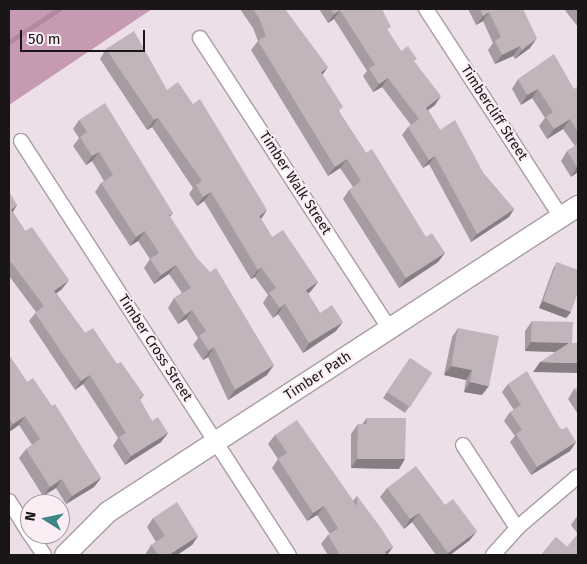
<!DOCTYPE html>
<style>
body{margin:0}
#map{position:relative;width:587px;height:564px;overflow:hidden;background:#eddfe7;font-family:"Fira Sans",sans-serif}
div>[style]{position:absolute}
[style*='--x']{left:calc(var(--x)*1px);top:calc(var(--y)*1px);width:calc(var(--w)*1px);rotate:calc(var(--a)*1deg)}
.forest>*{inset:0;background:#c69ab2}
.stream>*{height:5px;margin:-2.5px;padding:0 2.5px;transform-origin:2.5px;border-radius:2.5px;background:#b2879f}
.roads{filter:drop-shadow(1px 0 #a99da3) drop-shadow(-1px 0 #a99da3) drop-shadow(0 1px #a99da3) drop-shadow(0 -1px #a99da3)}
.street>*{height:14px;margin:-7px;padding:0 7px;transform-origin:7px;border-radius:7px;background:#fff}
.secondary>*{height:20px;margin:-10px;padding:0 10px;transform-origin:10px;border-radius:10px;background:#fff}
.wall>*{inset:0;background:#a69ba1}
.shaded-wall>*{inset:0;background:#877e83}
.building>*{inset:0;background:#c1b4bb}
span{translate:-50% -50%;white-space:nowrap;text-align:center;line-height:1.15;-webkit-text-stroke:4px #faedf4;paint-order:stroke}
.street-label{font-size:14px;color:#1a1517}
.frame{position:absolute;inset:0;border:10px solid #1a1517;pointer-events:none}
.north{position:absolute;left:20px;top:494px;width:50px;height:50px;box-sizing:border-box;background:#faedf4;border:1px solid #a0979c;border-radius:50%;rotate:280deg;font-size:14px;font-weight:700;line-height:20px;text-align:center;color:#1a1517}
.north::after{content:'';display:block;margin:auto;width:18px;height:22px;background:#3e8686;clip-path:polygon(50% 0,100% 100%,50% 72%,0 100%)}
.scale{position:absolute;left:20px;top:30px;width:125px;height:22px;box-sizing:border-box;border:2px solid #1a1517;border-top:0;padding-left:6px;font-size:15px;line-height:18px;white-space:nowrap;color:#1a1517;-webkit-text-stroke:4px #faedf4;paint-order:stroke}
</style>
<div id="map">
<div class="forest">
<div style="clip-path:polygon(9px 9px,152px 9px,9px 105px)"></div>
</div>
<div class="stream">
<div style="--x:9;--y:42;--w:60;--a:-33.4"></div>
</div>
<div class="roads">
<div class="street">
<div style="--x:426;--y:9;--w:248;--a:57"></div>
<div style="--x:200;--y:38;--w:348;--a:56.9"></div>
<div style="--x:21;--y:141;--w:493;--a:57.1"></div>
<div style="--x:463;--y:445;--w:99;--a:57"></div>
<div style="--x:9;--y:501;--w:39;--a:58"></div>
<div style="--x:30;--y:534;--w:25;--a:56"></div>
<div style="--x:493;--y:555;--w:36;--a:-48"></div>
<div style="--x:517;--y:528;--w:80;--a:-40.4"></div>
</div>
<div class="secondary">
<div style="--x:65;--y:555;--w:61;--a:-45"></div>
<div style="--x:108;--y:512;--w:561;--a:-33.07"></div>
</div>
</div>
<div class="wall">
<div style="clip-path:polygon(240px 9px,285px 9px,322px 75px,340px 113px,366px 153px,426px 237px,445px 253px,438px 262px,399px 288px,343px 199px,349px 190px,353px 187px,340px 168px,328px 176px,251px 50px,258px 41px,253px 28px)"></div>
<div style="clip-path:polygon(319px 9px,382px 9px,388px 31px,401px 51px,415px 63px,435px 105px,428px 110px,440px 130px,484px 174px,514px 209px,509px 217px,471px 242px,429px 164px,423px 168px,402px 135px,408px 127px,411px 125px,382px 87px,373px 92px,363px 76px,367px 71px,334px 19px,328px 23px)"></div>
<div style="clip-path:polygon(468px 9px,523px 9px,530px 48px,515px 59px,513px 56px,495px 64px,488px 50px,493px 43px,483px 21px,476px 25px)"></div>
<div style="clip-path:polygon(564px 9px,578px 9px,578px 27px)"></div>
<div style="clip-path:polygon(106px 49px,167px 90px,261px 219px,272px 237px,318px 282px,311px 291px,308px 294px,320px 313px,336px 331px,303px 353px,278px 314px,273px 318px,263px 303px,268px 295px,255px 277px,251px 279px,204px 201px,197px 206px,189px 194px,193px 188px,152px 127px,147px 130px,100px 59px)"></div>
<div style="clip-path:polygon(518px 79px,574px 89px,578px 88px,578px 172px,571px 177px,561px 161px,567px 151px,575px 146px,563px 129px,547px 139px,539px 126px,545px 118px,532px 98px,521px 105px,512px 89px)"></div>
<div style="clip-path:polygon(79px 120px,173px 213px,170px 217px,267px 375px,228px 400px,208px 357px,203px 360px,193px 345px,198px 338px,186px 319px,178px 324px,168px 308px,174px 298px,182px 293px,169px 274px,154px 284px,144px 268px,150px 259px,138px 241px,130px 246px,95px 192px,101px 183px,104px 181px,92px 161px,86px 165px,73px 146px,79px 138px,73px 129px)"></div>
<div style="clip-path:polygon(9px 194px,17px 205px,13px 212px,62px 289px,56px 293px,85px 333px,117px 364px,144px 395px,140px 400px,152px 421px,168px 433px,161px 442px,125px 465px,113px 446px,118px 438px,83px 384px,75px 390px,29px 321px,36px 312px,9px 276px)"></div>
<div style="clip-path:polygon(557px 262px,571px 312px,566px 318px,539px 308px,553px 269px)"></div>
<div style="clip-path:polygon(532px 321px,572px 343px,533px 372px,555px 352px,525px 351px,525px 331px)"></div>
<div style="clip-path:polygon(458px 328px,482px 395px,464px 392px,466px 380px,444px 375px,452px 337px)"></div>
<div style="clip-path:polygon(9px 355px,27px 382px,52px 406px,101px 478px,94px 487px,66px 504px,56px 488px,43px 496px,19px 458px,26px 449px,32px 445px,19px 425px,9px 432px)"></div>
<div style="clip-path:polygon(410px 358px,432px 373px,405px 413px,383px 398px)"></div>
<div style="clip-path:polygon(508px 384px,576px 442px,570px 451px,531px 475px,510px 442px,515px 436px,504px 421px,510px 412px,514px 410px,502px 392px)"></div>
<div style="clip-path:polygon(578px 387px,578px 414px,568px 399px,574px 389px)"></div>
<div style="clip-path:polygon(367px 418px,399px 469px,351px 468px,351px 434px,358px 424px,362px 424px)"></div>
<div style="clip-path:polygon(275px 435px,353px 501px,357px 496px,393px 547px,387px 555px,328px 555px,321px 544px,328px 535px,330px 534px,317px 515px,307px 521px,272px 468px,278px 459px,268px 444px)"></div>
<div style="clip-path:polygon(387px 488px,470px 540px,450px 555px,436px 555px,412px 522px,404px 529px,380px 497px)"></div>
<div style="clip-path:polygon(578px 515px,578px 555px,541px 555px,556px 537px,567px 547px,578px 534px,571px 525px)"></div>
<div style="clip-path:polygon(153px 518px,198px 536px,192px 545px,177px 555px,145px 555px,151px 545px,156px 542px,147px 527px)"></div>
</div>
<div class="shaded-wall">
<div style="clip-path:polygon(340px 10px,334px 19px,328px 23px,334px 14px)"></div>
<div style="clip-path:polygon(489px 12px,483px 21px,476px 25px,483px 16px)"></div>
<div style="clip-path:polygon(537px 38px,530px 48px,515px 59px,522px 50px)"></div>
<div style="clip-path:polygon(520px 46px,513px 56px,495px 64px,502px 55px)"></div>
<div style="clip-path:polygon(328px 67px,321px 77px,321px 72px)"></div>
<div style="clip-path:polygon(388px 78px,382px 87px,373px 92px,379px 84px)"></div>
<div style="clip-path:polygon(538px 89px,532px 98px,521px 105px,527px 95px)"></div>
<div style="clip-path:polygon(441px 96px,435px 105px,420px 116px,426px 108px)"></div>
<div style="clip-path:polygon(158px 118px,152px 127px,147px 130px,154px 120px)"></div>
<div style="clip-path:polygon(570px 119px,563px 129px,547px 139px,554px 129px)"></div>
<div style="clip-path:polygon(99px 152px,92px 161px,86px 165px,92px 156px)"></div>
<div style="clip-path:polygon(435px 156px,429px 164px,423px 168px,429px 160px)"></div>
<div style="clip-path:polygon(347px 159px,340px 168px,328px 176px,335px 167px)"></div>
<div style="clip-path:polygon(577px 167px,578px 167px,578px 172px,571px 177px)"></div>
<div style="clip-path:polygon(211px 192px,204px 201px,197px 206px,203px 197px)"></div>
<div style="clip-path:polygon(17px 205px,11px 214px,11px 210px)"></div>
<div style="clip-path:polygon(514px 209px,509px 217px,471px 242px,477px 234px)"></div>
<div style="clip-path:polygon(267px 210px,261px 219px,259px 216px)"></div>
<div style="clip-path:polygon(145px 231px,138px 241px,130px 246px,136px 237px)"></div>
<div style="clip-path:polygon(445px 253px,438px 262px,399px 288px,406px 278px)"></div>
<div style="clip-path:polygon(176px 265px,169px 274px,154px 284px,161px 275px)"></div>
<div style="clip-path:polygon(261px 267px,255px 277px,251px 279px,258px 270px)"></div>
<div style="clip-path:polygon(69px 280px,62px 289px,48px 300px,54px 291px)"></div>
<div style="clip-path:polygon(318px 282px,311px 291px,299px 300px,306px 290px)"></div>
<div style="clip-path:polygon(543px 301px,571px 312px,566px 318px,539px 308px)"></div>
<div style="clip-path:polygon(285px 304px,278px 314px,273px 318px,280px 308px)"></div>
<div style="clip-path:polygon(192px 310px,186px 319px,178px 324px,185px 315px)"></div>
<div style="clip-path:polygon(343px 322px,336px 331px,303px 353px,309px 343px)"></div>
<div style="clip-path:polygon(531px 342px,569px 343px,562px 352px,525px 351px)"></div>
<div style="clip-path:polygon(214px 347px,208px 357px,203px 360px,209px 351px)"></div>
<div style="clip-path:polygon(540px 362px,578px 363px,578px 373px,533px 372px)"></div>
<div style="clip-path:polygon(274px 365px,267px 375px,228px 400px,235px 390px)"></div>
<div style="clip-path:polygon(451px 366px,472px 370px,466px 380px,444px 375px)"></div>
<div style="clip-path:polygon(90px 375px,83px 384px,75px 390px,81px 381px)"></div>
<div style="clip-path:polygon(470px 382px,489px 386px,482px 395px,464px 392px)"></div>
<div style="clip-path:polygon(25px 416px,19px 425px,9px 432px,9px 430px,13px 424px)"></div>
<div style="clip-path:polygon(168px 433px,161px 442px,125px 465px,131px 456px)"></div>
<div style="clip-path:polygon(576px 442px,570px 451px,531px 475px,537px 467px)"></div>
<div style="clip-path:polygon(357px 459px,405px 459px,399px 469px,351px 468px)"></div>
<div style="clip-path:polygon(101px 478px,94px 487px,66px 504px,72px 496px)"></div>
<div style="clip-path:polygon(62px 479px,56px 488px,43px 496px,50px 487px)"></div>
<div style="clip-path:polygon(324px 506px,317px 515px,307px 521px,313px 513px)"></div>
<div style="clip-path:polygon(419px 513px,412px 522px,404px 529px,410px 519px)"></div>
<div style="clip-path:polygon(477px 531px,470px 540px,450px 555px,446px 555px,448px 553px)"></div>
<div style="clip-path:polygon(198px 536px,192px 545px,177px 555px,169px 555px)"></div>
<div style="clip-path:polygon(393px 547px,387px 555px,385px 552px)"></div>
</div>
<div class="building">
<div style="clip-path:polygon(253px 9px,285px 9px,328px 67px,321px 72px,343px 107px,338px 111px,366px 153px,372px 149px,426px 237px,432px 233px,445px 253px,406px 278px,349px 190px,361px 181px,347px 159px,335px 167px,258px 41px,266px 36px,259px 18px)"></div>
<div style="clip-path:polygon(331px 9px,382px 9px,391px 27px,387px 29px,401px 51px,408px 46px,417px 59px,414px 61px,441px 96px,426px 108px,440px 130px,455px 120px,484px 174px,514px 209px,477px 234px,435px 156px,429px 160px,408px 127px,419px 119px,388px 78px,379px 84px,369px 68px,375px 65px,340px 10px,334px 14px)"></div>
<div style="clip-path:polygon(480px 9px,523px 9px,537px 38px,522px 50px,520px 46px,502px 55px,495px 41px,501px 37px,489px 12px,483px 16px)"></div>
<div style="clip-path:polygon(134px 31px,167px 90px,178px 82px,193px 104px,200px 99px,267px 210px,259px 216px,272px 237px,283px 230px,318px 282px,306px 290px,320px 313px,332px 305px,343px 322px,309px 343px,285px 304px,280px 308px,269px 293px,276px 288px,261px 267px,258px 270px,211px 192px,203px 197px,196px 185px,202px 181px,158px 118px,154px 120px,106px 49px)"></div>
<div style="clip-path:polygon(554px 54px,574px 89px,577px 87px,578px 88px,578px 132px,570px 119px,554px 129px,546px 117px,553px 112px,538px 89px,527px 95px,518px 79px)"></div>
<div style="clip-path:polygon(105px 103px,173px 213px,169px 215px,197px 258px,210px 272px,216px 268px,274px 365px,235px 390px,214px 347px,209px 351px,199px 336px,206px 331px,192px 310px,185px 315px,174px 298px,191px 288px,176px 265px,161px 275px,150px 259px,159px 253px,145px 231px,136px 237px,101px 183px,113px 175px,99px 152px,92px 156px,80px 137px,87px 132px,79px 120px)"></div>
<div style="clip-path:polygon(578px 144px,578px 167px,577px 167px,567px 151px)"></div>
<div style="clip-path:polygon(10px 193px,17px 205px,11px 210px,25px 231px,32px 227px,69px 280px,54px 291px,85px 333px,93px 328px,117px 364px,121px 362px,144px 395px,139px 398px,152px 421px,158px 417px,168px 433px,131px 456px,119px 437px,126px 433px,90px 375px,81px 381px,35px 313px,44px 306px,11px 262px,9px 264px,9px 194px)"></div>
<div style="clip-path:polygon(557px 262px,578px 270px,578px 292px,571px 312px,543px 301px)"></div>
<div style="clip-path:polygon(532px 321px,573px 322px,572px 343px,578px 343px,578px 363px,540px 362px,569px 343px,531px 342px)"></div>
<div style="clip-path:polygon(458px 328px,499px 336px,489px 386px,470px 382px,472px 370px,451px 366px)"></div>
<div style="clip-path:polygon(9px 355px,27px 382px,33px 378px,52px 406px,55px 404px,101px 478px,72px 496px,62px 479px,50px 487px,26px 449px,40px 439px,25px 416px,13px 424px,9px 418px)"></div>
<div style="clip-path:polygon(410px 358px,432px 373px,410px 407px,387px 392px)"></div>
<div style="clip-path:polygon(527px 371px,561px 430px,567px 427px,576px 442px,537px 467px,516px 434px,522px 430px,510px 412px,521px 405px,508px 384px)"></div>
<div style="clip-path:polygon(578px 387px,578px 395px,574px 389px)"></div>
<div style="clip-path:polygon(367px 418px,406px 418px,405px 459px,357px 459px,358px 424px,367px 424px)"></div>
<div style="clip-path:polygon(297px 420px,357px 506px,357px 496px,381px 528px,393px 547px,385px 552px,387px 555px,340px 555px,328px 535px,338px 528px,324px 506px,313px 513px,278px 459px,287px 453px,275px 435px)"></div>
<div style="clip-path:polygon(416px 466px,445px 505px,453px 499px,477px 531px,448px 553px,419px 513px,410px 519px,387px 488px)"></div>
<div style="clip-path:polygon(177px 502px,198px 536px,169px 555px,158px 555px,151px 545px,165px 536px,153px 518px)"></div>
<div style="clip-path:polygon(578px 534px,578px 555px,544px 555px,542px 554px,556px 537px,567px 547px)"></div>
</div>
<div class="street-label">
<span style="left:494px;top:113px;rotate:57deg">Timbercliff Street</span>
<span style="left:295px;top:183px;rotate:57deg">Timber Walk Street</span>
<span style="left:155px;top:348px;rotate:57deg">Timber Cross Street</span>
<span style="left:318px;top:376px;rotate:-33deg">Timber Path</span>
</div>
<div class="frame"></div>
<div class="north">N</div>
<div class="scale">50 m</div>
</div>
